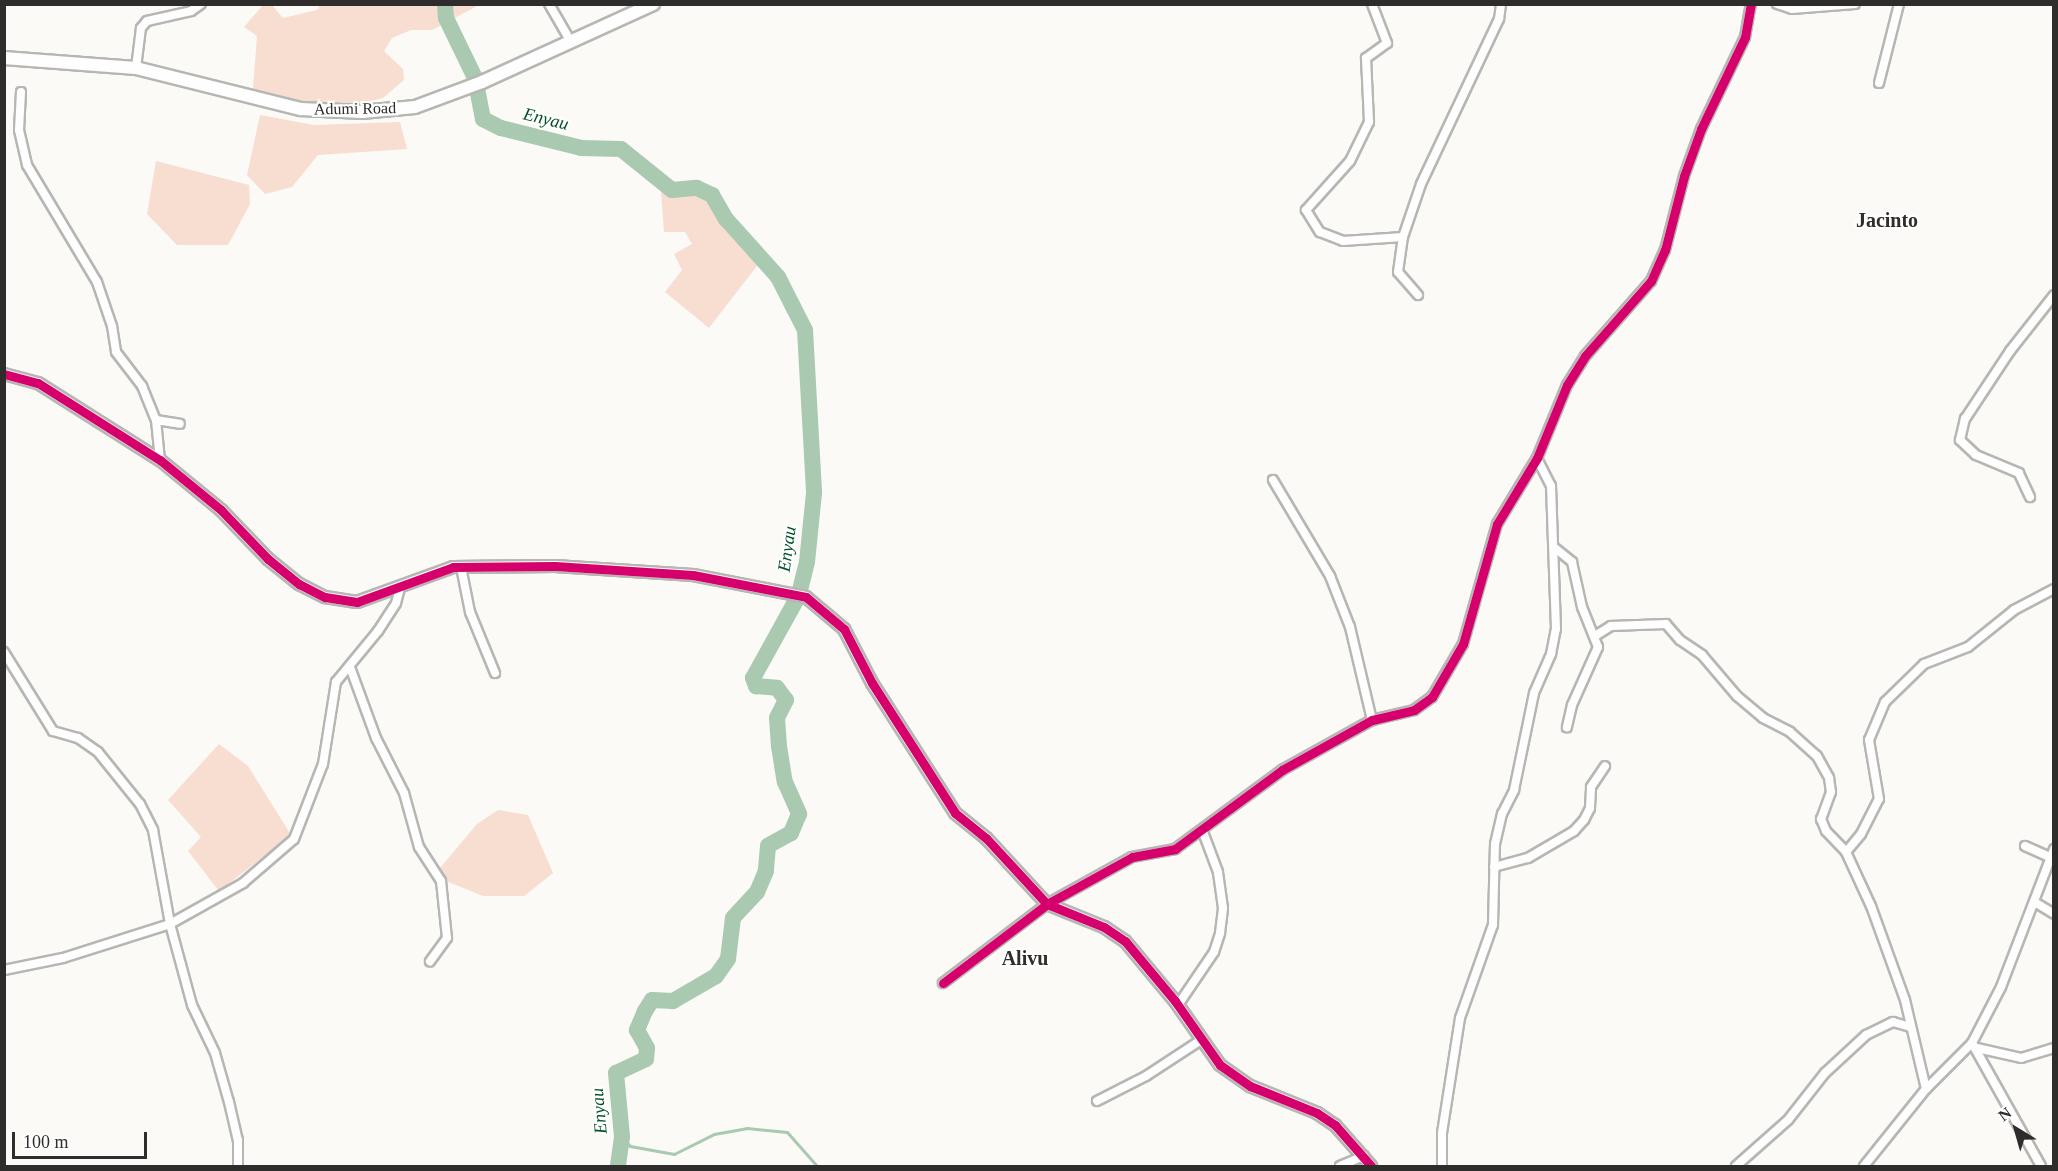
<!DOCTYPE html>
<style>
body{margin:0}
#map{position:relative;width:2058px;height:1171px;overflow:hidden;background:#fbfaf6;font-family:"Times New Roman",serif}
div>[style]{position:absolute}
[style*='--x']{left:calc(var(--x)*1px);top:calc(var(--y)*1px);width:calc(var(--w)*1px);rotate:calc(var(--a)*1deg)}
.green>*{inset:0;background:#f8ddd1}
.stream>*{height:3px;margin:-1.5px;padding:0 1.5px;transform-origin:1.5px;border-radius:1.5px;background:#a9c9b0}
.river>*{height:16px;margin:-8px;padding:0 8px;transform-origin:8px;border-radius:8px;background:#a9c9b0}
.roads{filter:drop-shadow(2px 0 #b6b6b3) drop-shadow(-2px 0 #b6b6b3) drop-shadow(0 2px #b6b6b3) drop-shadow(0 -2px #b6b6b3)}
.minor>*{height:8px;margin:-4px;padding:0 4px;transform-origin:4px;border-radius:4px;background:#fefefe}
.tertiary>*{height:10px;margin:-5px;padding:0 5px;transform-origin:5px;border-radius:5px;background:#fefefe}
.secondary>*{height:12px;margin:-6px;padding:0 6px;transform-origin:6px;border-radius:6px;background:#fefefe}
.cycleway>*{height:9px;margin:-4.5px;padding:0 4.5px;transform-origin:4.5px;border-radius:4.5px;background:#d6006c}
span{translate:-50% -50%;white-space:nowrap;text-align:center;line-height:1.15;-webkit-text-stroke:4.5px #fff;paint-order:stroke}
.street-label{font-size:16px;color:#2e2d2b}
.water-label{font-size:18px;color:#005025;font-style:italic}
.quarter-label{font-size:20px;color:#302e29;font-weight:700}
.frame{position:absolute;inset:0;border:6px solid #2e2d2b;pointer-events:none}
.north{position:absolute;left:1986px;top:1099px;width:60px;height:60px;-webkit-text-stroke:4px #fff;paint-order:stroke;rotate:323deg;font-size:16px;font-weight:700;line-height:24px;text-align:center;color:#2e2d2b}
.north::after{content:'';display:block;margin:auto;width:21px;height:27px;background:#2e2d2b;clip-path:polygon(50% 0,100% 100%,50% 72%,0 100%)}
.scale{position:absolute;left:12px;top:1132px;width:135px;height:27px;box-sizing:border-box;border:3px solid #2e2d2b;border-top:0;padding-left:8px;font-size:18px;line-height:21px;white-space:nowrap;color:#2e2d2b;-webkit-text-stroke:4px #fff;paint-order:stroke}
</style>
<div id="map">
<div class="green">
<div style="clip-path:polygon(263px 5px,272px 5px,283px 18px,317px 10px,320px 5px,479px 5px,432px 30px,411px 30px,392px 38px,384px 51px,403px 69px,404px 80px,383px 98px,333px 110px,264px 96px,253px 89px,257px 36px,244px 27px)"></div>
<div style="clip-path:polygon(260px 115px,314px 125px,400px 122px,407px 149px,318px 155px,292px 187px,265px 194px,247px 175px)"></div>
<div style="clip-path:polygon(156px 161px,249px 185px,250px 204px,228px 245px,177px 245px,147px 214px)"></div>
<div style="clip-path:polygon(661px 191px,694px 193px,709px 201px,722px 223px,760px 262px,709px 328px,665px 292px,682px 270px,674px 254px,692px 244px,685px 232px,664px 232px)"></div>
<div style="clip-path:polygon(219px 744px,248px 766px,291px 835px,219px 891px,188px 851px,201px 837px,168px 800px)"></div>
<div style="clip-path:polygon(498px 810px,528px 815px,553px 873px,524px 896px,483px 896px,446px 881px,440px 868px,477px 824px)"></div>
</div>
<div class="stream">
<div style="--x:622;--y:1137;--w:12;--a:48"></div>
<div style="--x:630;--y:1146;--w:45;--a:10.3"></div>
<div style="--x:674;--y:1154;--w:45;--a:-26.6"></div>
<div style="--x:714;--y:1134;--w:34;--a:-10"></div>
<div style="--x:747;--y:1128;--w:40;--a:5.7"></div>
<div style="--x:787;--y:1132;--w:45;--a:48.6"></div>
</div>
<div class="river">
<div style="--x:445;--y:4;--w:14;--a:86"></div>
<div style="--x:446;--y:18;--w:67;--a:64.2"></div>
<div style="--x:475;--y:78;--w:42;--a:79"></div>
<div style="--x:483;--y:119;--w:20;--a:27"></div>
<div style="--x:501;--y:128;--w:82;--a:14"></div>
<div style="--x:581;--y:148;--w:40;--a:1.4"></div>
<div style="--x:621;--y:149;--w:65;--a:38.8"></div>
<div style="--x:672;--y:190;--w:25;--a:-5"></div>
<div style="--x:697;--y:188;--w:17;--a:25"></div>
<div style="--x:712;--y:195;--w:28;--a:60"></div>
<div style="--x:726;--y:219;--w:78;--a:48.1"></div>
<div style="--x:778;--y:277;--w:59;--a:63"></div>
<div style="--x:805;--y:330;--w:163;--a:86.8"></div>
<div style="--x:814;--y:493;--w:69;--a:95.8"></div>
<div style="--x:807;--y:562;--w:34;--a:104"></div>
<div style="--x:799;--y:595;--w:95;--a:119"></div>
<div style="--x:753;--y:678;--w:9;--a:69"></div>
<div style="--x:756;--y:686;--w:21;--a:5"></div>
<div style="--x:777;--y:688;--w:15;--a:53"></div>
<div style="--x:786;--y:700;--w:20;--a:117"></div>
<div style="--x:777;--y:718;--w:28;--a:86"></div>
<div style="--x:779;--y:746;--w:36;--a:81"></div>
<div style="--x:785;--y:782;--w:35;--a:66"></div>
<div style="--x:799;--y:814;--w:21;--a:113"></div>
<div style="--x:791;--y:833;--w:26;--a:151"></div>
<div style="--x:768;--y:846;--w:25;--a:95"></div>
<div style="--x:766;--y:871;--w:23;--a:113"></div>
<div style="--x:757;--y:892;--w:35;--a:133"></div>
<div style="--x:733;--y:918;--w:41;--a:97"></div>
<div style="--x:728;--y:959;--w:21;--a:125"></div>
<div style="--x:716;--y:976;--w:50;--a:149.8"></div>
<div style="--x:673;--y:1001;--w:21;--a:-177"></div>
<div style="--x:652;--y:1000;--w:13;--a:122"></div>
<div style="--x:645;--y:1011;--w:21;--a:113"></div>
<div style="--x:637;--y:1030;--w:21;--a:61"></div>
<div style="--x:647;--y:1048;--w:11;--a:95"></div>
<div style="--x:646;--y:1059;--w:33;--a:155"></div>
<div style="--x:616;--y:1073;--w:64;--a:84.6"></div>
<div style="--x:622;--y:1137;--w:29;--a:98"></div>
</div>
<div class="roads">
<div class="minor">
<div style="--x:549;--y:4;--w:44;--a:59.9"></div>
<div style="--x:1372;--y:4;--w:42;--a:69"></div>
<div style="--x:1387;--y:43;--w:26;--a:144"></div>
<div style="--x:1366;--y:58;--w:64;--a:87.3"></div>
<div style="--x:1369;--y:122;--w:43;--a:116"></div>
<div style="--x:1350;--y:161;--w:66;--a:131.9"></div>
<div style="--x:1306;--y:210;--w:26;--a:58"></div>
<div style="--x:1320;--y:232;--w:25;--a:21"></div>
<div style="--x:1343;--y:241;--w:60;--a:-3.8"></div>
<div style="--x:1777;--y:4;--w:16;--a:18"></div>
<div style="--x:1792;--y:9;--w:63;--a:-4.5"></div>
<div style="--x:136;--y:68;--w:40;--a:-82.9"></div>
<div style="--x:141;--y:28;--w:9;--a:-49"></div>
<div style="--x:147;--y:21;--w:45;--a:-12.8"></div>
<div style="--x:191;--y:11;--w:12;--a:-35"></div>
<div style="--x:1879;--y:83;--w:81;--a:-75.8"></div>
<div style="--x:21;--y:92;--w:38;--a:93"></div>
<div style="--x:19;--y:130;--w:36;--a:77"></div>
<div style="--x:27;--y:165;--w:136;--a:59.1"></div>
<div style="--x:97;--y:282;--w:46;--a:71.2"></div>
<div style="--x:112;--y:326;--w:26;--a:81"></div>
<div style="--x:116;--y:352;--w:43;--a:52.6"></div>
<div style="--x:142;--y:386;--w:37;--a:68"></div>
<div style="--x:156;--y:420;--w:40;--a:84.3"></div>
<div style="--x:1418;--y:295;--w:30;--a:-131"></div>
<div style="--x:1398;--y:272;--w:35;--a:-82"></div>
<div style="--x:1403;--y:237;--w:56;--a:-71.2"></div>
<div style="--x:1421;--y:184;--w:183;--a:-64.7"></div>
<div style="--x:1499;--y:19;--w:15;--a:-82"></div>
<div style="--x:156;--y:420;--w:24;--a:9"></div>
<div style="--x:1273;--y:480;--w:112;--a:59.3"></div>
<div style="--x:1330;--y:576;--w:55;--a:68.6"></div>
<div style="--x:1350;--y:627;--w:96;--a:76.7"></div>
<div style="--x:2030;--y:497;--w:26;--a:-115"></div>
<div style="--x:2019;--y:473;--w:47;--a:-157.3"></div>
<div style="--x:1976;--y:455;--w:22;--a:-137"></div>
<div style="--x:1960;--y:440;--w:22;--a:-77"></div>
<div style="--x:1965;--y:419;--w:82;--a:-56.5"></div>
<div style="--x:2010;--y:351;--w:71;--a:-51.8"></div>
<div style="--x:1555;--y:548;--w:22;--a:39"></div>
<div style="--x:1572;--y:562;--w:46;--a:77.5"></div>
<div style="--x:1582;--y:607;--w:43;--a:68.2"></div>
<div style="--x:1598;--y:647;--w:64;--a:114.1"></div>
<div style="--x:1572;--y:705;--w:23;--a:103"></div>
<div style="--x:461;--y:567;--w:46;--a:78.7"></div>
<div style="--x:470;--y:612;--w:66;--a:67.7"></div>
<div style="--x:1595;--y:636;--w:19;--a:-32"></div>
<div style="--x:1611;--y:626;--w:55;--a:-2.1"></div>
<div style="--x:1666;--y:624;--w:21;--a:49"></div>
<div style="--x:1680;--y:640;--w:27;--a:34"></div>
<div style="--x:1702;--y:655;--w:54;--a:49.5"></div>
<div style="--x:1737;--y:696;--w:34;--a:40"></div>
<div style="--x:1763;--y:718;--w:30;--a:27"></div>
<div style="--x:1790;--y:732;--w:36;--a:42"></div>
<div style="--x:1817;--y:756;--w:25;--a:61"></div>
<div style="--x:1829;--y:778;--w:14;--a:82"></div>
<div style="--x:1831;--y:792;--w:29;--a:110"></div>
<div style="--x:1821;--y:819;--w:13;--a:67"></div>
<div style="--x:1826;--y:831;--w:29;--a:46"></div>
<div style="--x:1846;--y:852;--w:60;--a:65.2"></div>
<div style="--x:1871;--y:906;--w:100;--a:70.1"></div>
<div style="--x:1905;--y:1000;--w:91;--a:76.7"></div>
<div style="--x:4;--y:652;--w:93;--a:58.2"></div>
<div style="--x:53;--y:731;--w:26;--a:16"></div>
<div style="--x:78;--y:738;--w:24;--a:35"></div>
<div style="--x:98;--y:752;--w:67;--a:51.1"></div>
<div style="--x:140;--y:804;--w:29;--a:63"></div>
<div style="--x:153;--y:830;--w:96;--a:79.7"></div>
<div style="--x:170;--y:924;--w:84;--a:74.8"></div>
<div style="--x:192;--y:1005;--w:53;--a:64.4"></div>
<div style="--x:215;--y:1053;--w:51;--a:74.1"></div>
<div style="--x:229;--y:1102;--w:39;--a:77"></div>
<div style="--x:238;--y:1140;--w:26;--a:90"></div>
<div style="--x:350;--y:667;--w:76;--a:69.9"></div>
<div style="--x:376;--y:738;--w:62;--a:63"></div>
<div style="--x:404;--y:793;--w:56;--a:74.5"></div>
<div style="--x:419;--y:847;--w:40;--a:57.1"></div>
<div style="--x:441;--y:881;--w:57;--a:84"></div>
<div style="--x:447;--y:938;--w:29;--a:126"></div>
<div style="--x:2025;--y:846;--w:27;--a:24"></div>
<div style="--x:1846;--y:852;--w:23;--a:-50"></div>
<div style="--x:1861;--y:834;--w:39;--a:-63"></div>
<div style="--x:1879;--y:799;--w:60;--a:-99.6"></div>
<div style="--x:1869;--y:740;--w:41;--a:-67.2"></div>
<div style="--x:1885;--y:702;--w:54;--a:-44.3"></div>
<div style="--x:1924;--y:664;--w:47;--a:-21.1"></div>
<div style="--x:1968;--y:647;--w:59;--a:-38.8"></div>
<div style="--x:2014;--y:610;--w:45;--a:-27.7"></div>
<div style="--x:1494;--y:867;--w:35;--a:-15"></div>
<div style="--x:1528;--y:858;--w:53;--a:-30.4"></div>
<div style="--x:1574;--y:831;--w:15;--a:-48"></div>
<div style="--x:1584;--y:820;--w:13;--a:-63"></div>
<div style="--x:1590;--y:808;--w:21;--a:-87"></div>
<div style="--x:1591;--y:787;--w:25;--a:-56"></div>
<div style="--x:2036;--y:903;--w:21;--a:31"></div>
<div style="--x:4;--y:970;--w:60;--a:-11.5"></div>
<div style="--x:63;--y:958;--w:112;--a:-17.6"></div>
<div style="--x:170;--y:924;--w:84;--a:-29.3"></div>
<div style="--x:243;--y:883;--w:67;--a:-40.8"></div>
<div style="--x:294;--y:839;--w:80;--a:-68.9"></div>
<div style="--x:323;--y:764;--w:83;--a:-81"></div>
<div style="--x:336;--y:682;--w:66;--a:-50.5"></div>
<div style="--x:378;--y:631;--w:33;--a:-57"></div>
<div style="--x:396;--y:603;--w:16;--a:-75"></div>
<div style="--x:943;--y:983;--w:131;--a:-37.2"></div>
<div style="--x:1047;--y:904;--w:97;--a:-28.9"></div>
<div style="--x:1132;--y:857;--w:44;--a:-10.5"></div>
<div style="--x:1175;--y:849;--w:133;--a:-36.4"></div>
<div style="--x:1282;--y:770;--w:103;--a:-29.1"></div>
<div style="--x:1372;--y:720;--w:43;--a:-13.4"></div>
<div style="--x:1414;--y:710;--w:22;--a:-36"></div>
<div style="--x:1432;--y:697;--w:61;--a:-59.7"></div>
<div style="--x:1463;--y:644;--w:125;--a:-74.2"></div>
<div style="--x:1497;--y:524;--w:77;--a:-58.8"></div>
<div style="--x:1537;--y:458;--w:79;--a:-67.7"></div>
<div style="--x:1567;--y:385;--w:34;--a:-58"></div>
<div style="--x:1585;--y:356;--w:100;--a:-48.7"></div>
<div style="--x:1651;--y:281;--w:34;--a:-66"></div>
<div style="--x:1665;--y:250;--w:76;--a:-75.6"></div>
<div style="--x:1684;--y:176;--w:50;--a:-70.1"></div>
<div style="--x:1701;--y:129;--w:102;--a:-64.4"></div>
<div style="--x:1745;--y:37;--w:34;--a:-80"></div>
<div style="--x:1178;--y:1005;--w:64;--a:-55.8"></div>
<div style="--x:1214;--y:952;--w:20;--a:-72"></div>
<div style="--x:1220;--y:933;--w:25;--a:-83"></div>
<div style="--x:1223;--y:908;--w:36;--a:-98"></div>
<div style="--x:1218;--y:872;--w:43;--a:-110.6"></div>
<div style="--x:1972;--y:1043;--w:141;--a:60.7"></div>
<div style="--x:1977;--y:1048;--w:45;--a:12.8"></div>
<div style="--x:2021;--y:1058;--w:34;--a:-17"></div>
<div style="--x:1097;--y:1101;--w:55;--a:-27"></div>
<div style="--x:1146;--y:1076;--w:66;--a:-33.2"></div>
<div style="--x:1340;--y:1166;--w:26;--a:-23"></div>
<div style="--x:1442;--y:1166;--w:33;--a:-90"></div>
<div style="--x:1442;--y:1133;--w:116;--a:-81.1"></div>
<div style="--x:1460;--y:1018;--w:99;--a:-70.5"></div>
<div style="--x:1493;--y:925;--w:81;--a:-88.6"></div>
<div style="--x:1495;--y:844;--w:31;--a:-77"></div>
<div style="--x:1502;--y:814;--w:27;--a:-63"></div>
<div style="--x:1514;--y:790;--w:99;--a:-78.3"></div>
<div style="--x:1534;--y:693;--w:43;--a:-66.4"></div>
<div style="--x:1551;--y:654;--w:25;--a:-79"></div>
<div style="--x:1556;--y:629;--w:143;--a:-92"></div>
<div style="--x:1551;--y:486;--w:31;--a:-117"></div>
<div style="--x:1736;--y:1166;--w:69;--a:-41.5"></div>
<div style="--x:1788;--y:1120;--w:60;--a:-51.8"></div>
<div style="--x:1825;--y:1073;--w:56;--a:-42.8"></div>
<div style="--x:1866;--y:1035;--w:30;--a:-26"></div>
<div style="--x:1893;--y:1022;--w:18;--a:16"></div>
<div style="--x:1864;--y:1166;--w:99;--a:-51.2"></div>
<div style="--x:1926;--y:1089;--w:65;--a:-45"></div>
<div style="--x:1972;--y:1043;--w:63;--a:-62.6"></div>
<div style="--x:2001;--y:987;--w:148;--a:-69"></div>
</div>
<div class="tertiary">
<div style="--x:4;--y:374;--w:35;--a:15"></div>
<div style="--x:38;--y:383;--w:144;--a:32.3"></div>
<div style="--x:160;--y:460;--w:79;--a:39.3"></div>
<div style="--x:221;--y:510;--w:68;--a:46.2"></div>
<div style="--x:268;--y:559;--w:40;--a:39"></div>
<div style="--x:299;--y:584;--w:29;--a:27"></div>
<div style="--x:325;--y:597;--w:32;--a:9"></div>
<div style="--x:357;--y:602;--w:102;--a:-20"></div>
<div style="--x:453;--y:567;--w:102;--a:-0.6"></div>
<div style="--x:555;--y:566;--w:138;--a:3.7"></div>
<div style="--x:693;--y:575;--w:115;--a:11"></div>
<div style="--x:806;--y:597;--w:50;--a:40.1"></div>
<div style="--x:844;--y:629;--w:61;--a:62.6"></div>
<div style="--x:872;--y:683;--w:154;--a:57.4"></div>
<div style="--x:955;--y:813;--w:40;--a:39"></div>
<div style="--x:986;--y:838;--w:90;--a:47.3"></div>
<div style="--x:1047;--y:904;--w:61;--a:22"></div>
<div style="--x:1104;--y:927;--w:25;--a:34"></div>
<div style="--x:1125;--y:941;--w:78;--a:50.2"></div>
<div style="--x:1175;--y:1001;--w:78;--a:54.9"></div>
<div style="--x:1220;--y:1065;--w:37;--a:35"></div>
<div style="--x:1250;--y:1086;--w:72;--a:21.9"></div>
<div style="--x:1317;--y:1113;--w:22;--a:34"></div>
<div style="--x:1335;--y:1125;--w:55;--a:48.7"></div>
</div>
<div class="secondary">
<div style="--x:4;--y:58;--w:132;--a:4.3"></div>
<div style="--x:136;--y:68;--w:170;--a:14"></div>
<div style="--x:301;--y:109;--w:61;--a:2.8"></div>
<div style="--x:362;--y:112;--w:53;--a:-5.4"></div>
<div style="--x:415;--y:107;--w:72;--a:-20.5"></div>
<div style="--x:482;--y:82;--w:188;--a:-24.5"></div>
</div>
</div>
<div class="cycleway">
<div style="--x:4;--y:374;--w:35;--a:15"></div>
<div style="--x:38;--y:383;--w:144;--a:32.3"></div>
<div style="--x:160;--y:460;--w:79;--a:39.3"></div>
<div style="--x:221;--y:510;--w:68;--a:46.2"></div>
<div style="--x:268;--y:559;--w:40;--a:39"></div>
<div style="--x:299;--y:584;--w:29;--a:27"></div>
<div style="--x:325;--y:597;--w:32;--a:9"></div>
<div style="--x:357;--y:602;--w:102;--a:-20"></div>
<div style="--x:453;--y:567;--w:102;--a:-0.6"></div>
<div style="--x:555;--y:566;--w:138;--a:3.7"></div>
<div style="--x:693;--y:575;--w:115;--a:11"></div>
<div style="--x:806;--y:597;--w:50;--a:40.1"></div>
<div style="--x:844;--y:629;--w:61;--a:62.6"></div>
<div style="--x:872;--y:683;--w:154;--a:57.4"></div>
<div style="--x:955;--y:813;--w:40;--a:39"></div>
<div style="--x:986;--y:838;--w:90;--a:47.3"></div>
<div style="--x:1047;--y:904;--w:61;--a:22"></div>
<div style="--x:1104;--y:927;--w:25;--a:34"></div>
<div style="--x:1125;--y:941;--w:78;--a:50.2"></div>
<div style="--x:1175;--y:1001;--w:78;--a:54.9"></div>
<div style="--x:1220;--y:1065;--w:37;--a:35"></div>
<div style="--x:1250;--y:1086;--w:72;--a:21.9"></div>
<div style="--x:1317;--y:1113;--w:22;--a:34"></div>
<div style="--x:1335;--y:1125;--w:55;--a:48.7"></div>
<div style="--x:943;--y:983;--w:131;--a:-37.2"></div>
<div style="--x:1047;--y:904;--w:97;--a:-28.9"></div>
<div style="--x:1132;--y:857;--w:44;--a:-10.5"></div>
<div style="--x:1175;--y:849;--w:133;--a:-36.4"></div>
<div style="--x:1282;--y:770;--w:103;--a:-29.1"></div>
<div style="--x:1372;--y:720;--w:43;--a:-13.4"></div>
<div style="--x:1414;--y:710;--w:22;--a:-36"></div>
<div style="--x:1432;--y:697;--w:61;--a:-59.7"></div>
<div style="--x:1463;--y:644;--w:125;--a:-74.2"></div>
<div style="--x:1497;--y:524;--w:77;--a:-58.8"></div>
<div style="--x:1537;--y:458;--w:79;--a:-67.7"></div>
<div style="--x:1567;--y:385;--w:34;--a:-58"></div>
<div style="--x:1585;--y:356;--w:100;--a:-48.7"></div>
<div style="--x:1651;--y:281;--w:34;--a:-66"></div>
<div style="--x:1665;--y:250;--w:76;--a:-75.6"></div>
<div style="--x:1684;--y:176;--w:50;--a:-70.1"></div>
<div style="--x:1701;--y:129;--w:102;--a:-64.4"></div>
<div style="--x:1745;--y:37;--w:34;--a:-80"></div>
</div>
<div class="street-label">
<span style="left:355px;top:109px;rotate:-1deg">Adumi Road</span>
</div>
<div class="water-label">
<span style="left:546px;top:119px;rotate:14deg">Enyau</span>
<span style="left:787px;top:549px;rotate:-82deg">Enyau</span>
<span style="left:599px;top:1111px;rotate:-95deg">Enyau</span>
</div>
<div class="quarter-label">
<span style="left:1887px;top:220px">Jacinto</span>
<span style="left:1025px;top:958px">Alivu</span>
</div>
<div class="frame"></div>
<div class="north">N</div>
<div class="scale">100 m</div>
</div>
